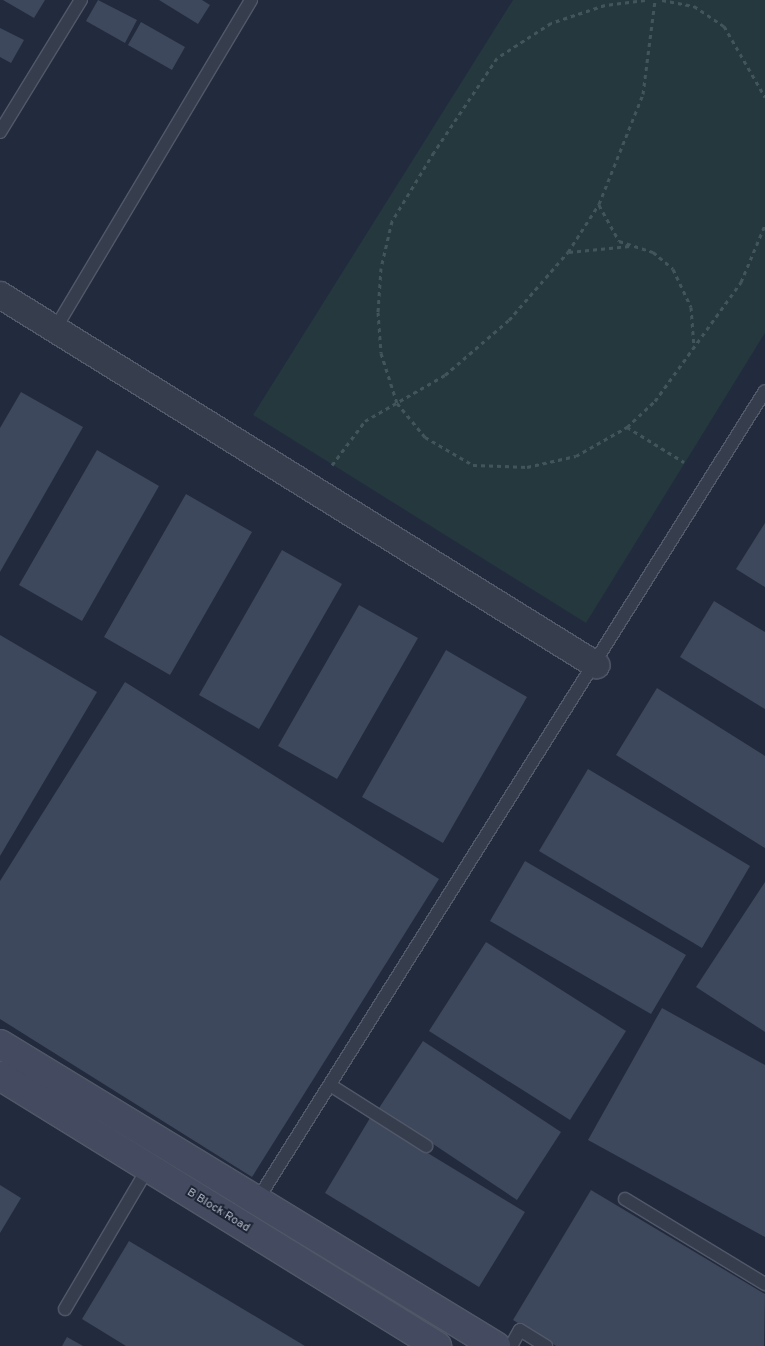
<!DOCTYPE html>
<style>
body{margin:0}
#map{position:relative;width:765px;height:1346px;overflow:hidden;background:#222a3d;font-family:Overpass,sans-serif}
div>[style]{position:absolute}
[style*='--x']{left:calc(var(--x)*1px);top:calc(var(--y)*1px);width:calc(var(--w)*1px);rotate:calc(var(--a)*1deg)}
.green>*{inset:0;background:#24383e}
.building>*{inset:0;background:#3e485c}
.path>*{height:3px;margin-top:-1.5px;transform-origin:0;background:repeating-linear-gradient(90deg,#42555b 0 4px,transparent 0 8px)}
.roads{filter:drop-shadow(1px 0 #515868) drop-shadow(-1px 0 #515868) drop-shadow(0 1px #515868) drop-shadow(0 -1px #515868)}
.lane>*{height:12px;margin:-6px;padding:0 6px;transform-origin:6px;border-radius:6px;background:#363d4d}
.street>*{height:26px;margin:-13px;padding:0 13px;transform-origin:13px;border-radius:13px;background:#363d4d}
.secondary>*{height:28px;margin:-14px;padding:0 14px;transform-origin:14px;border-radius:14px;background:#444b60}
span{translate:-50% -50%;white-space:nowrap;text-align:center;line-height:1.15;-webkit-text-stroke:4px #1b2232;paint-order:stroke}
.street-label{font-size:12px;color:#b2b8c8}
</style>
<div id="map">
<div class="green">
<div style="clip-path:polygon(513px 0,765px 0,765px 333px,586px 623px,253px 415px)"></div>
</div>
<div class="building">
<div style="clip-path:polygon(3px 0,45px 0,34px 18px)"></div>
<div style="clip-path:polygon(98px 0,137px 20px,125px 43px,86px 21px)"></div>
<div style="clip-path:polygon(159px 0,202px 0,210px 5px,198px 24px)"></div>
<div style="clip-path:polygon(141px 22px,185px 47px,172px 70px,128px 45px)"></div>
<div style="clip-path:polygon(0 28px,24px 40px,11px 63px,0 57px)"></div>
<div style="clip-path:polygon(21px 392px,83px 427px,0 572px,0 428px)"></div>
<div style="clip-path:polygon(97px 450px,159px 486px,82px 621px,19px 585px)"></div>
<div style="clip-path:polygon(186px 494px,252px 532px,170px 675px,104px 637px)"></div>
<div style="clip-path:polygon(765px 523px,765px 587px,736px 569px)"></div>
<div style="clip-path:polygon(282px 550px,342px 584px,259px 729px,199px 695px)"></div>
<div style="clip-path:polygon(714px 601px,765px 632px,765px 709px,680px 657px)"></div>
<div style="clip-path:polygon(359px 605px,418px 638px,337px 779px,278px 746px)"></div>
<div style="clip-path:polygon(0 635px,97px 692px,0 856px)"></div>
<div style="clip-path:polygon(446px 650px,527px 697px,443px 843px,362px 797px)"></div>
<div style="clip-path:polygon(125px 682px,439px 879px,252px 1177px,0 1019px,0 881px)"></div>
<div style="clip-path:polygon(657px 688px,765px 756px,765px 848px,616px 755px)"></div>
<div style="clip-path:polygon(588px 769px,750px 866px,702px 948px,539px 851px)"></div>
<div style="clip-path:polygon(525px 861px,686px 955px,651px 1014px,490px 921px)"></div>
<div style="clip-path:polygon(765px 882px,765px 1032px,696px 987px)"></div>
<div style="clip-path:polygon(486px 942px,626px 1031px,570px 1120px,429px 1031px)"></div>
<div style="clip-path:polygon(662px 1008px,765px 1065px,765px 1237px,588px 1140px)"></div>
<div style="clip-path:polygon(423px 1041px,561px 1132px,517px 1200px,379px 1108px)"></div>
<div style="clip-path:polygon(370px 1118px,525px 1212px,479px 1287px,325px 1193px)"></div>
<div style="clip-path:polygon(0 1185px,21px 1198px,0 1233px)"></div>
<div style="clip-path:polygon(591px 1190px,765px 1294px,764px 1346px,556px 1346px,513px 1320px)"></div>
<div style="clip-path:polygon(129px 1241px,305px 1346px,126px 1346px,82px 1319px)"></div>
<div style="clip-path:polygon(67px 1337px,83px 1346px,62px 1346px)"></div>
</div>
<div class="path">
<div style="--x:645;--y:0;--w:40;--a:172.9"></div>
<div style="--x:605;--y:5;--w:57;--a:161.6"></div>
<div style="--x:551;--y:23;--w:64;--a:147.1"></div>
<div style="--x:497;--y:58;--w:113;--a:123.8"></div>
<div style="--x:434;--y:152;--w:81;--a:121.3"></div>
<div style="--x:392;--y:221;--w:48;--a:103.2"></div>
<div style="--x:381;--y:268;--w:44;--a:93.9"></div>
<div style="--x:378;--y:312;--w:41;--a:85.8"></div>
<div style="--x:381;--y:353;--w:52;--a:72.3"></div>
<div style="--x:397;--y:403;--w:44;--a:50.5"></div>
<div style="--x:425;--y:437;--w:56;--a:30.3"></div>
<div style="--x:473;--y:465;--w:54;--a:2.1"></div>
<div style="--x:527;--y:467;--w:50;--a:-12.7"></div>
<div style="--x:576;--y:456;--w:59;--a:-29.6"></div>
<div style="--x:627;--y:427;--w:38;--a:-43"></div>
<div style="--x:655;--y:401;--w:147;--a:-54.1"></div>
<div style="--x:741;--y:282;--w:62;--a:-67.2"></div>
<div style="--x:662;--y:0;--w:33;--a:11"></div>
<div style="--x:694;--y:6;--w:36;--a:34"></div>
<div style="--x:724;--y:26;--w:82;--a:60"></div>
<div style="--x:599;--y:205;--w:41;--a:60.9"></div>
<div style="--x:619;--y:241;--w:36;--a:18"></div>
<div style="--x:653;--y:252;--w:26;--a:40"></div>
<div style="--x:673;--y:269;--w:42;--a:64.7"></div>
<div style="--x:691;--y:307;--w:40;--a:85.7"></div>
<div style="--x:569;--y:252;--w:61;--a:-5.6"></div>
<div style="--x:627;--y:427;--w:67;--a:31.6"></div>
<div style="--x:332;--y:465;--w:55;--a:-53.1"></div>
<div style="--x:365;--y:421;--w:92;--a:-29.9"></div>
<div style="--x:445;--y:375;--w:84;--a:-40.7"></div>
<div style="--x:509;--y:320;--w:90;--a:-49.1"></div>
<div style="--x:568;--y:252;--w:57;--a:-57.1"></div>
<div style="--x:599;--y:204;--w:118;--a:-68.2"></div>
<div style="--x:643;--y:94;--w:95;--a:-82.7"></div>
</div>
<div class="roads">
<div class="lane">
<div style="--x:0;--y:132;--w:155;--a:-58.5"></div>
<div style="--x:55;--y:329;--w:383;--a:-59.2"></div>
<div style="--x:330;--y:1085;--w:114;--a:32.4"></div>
<div style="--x:625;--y:1199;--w:164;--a:31.3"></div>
<div style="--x:256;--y:1202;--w:957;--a:-57.89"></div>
<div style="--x:65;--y:1309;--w:164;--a:-59.5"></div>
<div style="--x:511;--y:1346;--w:18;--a:-61"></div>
<div style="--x:520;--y:1330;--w:31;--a:32"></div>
</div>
<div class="street">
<div style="--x:0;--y:295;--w:702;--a:31.83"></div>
</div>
<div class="secondary">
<div style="--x:0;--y:1044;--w:581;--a:31.34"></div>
<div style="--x:0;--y:1076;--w:514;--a:31.71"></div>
</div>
</div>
<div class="street-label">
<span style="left:218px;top:1211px;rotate:32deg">B Block Road</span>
</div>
</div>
